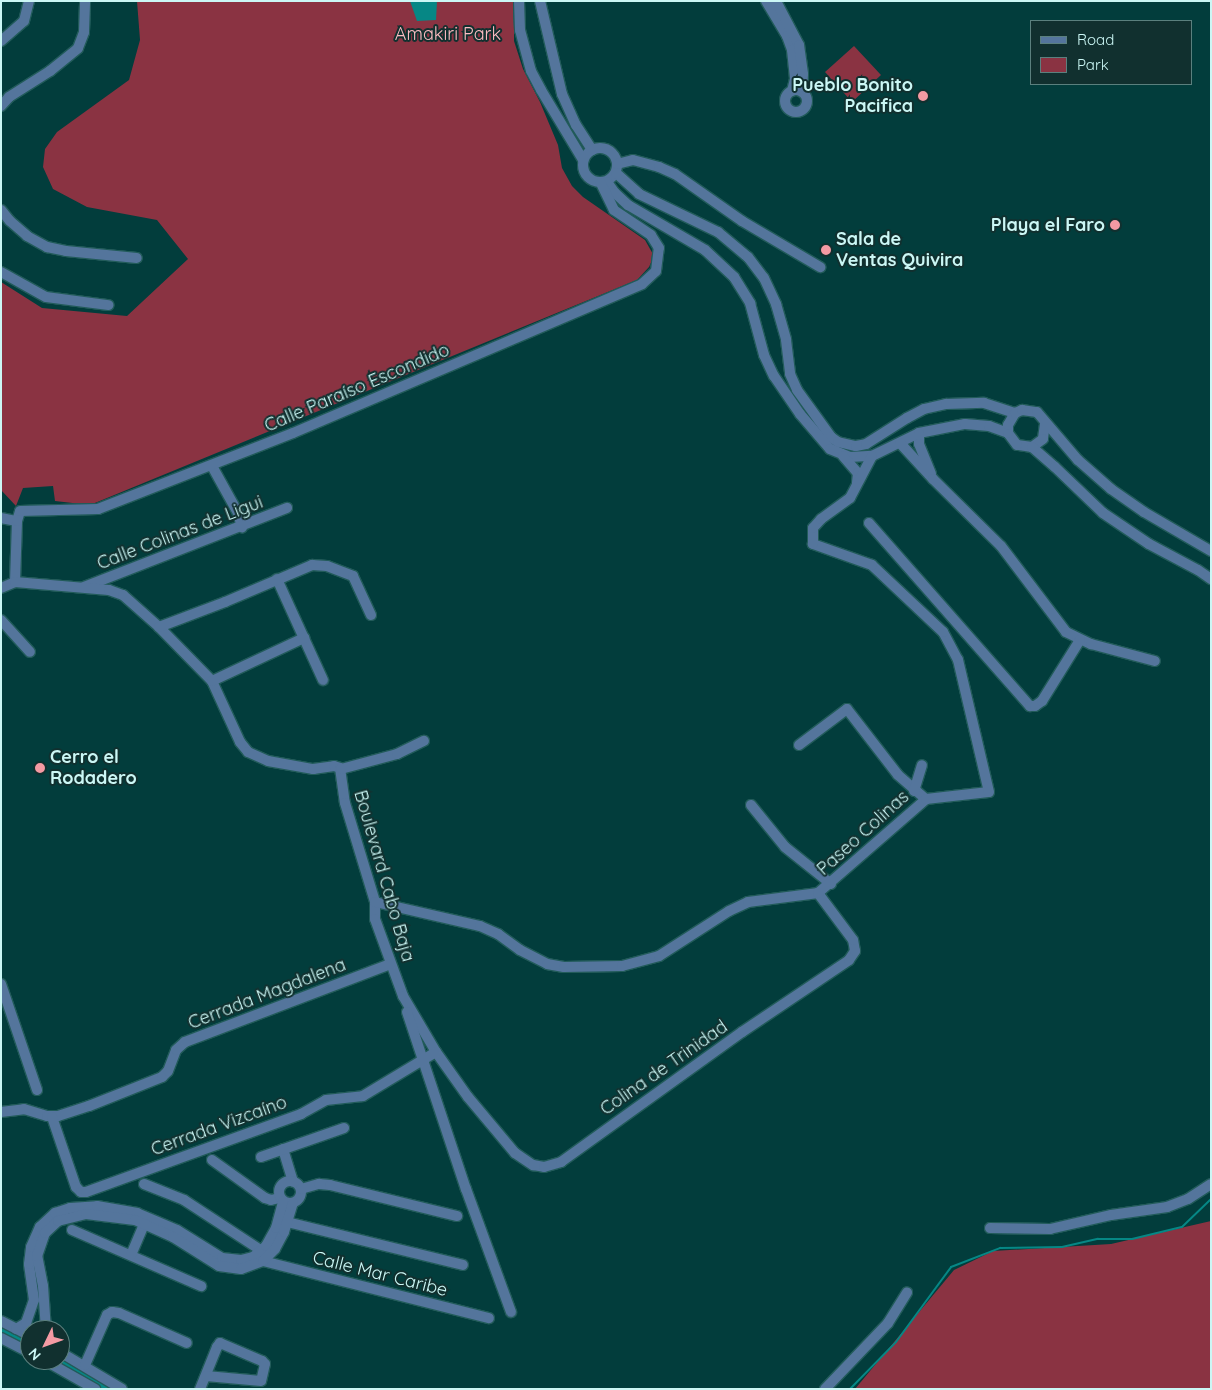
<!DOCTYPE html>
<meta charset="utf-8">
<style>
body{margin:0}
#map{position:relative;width:1212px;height:1390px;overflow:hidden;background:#023d3c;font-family:Quicksand,sans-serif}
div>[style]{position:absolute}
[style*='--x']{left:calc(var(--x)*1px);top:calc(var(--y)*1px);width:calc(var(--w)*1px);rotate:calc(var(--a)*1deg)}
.green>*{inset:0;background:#8a3342}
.water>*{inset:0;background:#068785}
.stream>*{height:2px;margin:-1px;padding:0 1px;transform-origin:1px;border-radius:1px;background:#068785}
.canal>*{height:8px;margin:-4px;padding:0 4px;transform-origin:4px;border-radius:4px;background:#068785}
.roads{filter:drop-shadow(1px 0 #225b5a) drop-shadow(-1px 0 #225b5a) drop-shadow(0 1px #225b5a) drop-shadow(0 -1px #225b5a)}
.minor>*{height:10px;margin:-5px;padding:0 5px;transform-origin:5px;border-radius:5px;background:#54759c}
.minor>.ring{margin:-5px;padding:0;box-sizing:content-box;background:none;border:10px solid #54759c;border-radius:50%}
.dots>*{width:14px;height:14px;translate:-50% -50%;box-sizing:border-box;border:2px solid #11302f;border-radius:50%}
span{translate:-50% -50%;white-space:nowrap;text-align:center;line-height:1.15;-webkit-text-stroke:4px #11302f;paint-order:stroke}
.park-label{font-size:18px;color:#fdbcc2}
.poi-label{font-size:18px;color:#cbf7f5;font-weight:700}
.right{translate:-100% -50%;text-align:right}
.left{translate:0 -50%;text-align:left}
.street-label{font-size:18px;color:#cbf7f5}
.frame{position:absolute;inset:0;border:2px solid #cbf7f5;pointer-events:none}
.legend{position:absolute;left:1030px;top:20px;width:162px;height:65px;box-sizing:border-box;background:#11302f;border:1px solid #5b807e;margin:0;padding:6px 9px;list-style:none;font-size:15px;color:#cbf7f5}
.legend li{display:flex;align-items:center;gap:10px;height:25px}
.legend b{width:25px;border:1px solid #5b807e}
.north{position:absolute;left:20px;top:1320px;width:50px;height:50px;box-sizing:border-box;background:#11302f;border:1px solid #5b807e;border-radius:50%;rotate:228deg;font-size:14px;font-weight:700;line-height:20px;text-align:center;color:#cbf7f5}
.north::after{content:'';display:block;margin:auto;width:18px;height:22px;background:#f49aa3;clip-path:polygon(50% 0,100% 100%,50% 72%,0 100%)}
</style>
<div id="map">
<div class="green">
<div style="clip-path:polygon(137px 1px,514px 1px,514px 41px,523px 69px,540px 102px,558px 145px,562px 168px,572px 186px,583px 197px,645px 240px,654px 256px,649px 267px,637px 280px,90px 505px,55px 501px,53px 486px,23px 488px,16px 506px,1px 490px,1px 282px,42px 308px,127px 316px,188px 259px,157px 220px,87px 207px,53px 189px,43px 167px,45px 149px,57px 132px,129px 80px,140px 40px)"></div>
<div style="clip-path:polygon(854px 46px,881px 75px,852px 102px,825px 72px)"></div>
<div style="clip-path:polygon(1211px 1221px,1211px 1389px,855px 1389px,954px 1270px,993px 1251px,1111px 1244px)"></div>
</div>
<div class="water">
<div style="clip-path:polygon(410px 1px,437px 1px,436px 20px,417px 21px)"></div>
</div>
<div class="stream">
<div style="--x:850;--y:1389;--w:66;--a:-45.6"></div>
<div style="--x:896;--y:1342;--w:93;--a:-53.7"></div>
<div style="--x:951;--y:1267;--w:53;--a:-21.2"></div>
<div style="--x:1000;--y:1248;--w:62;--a:-0.9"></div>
<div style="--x:1062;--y:1247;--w:37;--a:-13"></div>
<div style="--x:1098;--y:1239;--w:34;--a:0"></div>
<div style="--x:1132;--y:1239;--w:51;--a:-13.5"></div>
<div style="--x:1182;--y:1227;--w:40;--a:-44"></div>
</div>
<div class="canal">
<div style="--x:1;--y:1329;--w:33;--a:27"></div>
<div style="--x:59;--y:1360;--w:59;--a:29.6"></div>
</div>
<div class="roads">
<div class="minor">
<div style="--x:519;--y:1;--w:29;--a:88"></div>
<div style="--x:520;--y:30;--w:42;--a:75"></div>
<div style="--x:531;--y:71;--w:21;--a:62"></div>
<div style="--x:541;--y:90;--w:82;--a:59"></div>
<div style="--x:540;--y:1;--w:96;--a:76.7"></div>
<div style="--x:562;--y:94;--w:34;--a:66"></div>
<div style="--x:576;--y:125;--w:30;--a:57"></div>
<div style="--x:766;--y:1;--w:41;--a:59"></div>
<div style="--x:787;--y:36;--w:15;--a:70"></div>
<div style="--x:792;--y:50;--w:29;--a:84"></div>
<div style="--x:795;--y:79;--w:12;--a:104"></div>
<div style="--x:776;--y:1;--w:50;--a:62.4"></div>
<div style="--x:799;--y:45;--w:29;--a:82"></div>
<div style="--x:803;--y:74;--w:18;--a:93"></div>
<div style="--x:1;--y:41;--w:30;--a:-41"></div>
<div style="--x:24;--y:21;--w:21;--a:-76"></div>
<div class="ring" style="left:785px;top:90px;width:12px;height:12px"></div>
<div style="--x:1;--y:106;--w:12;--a:-48"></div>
<div style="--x:9;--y:97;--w:49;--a:-32.4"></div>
<div style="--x:50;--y:71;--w:36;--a:-39"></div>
<div style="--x:78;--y:48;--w:17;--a:-69"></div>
<div style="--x:84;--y:32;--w:31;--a:-88"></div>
<div class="ring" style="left:583px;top:148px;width:24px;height:24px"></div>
<div style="--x:617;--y:164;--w:16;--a:-14"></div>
<div style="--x:633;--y:160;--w:27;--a:15"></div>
<div style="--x:659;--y:167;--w:17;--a:24"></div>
<div style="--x:675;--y:174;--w:82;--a:35"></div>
<div style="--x:742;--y:221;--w:91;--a:30.5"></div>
<div style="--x:616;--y:173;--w:31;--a:42"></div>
<div style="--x:639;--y:194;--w:88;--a:25.7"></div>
<div style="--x:718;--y:232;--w:39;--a:40"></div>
<div style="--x:748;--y:257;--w:26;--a:53"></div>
<div style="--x:764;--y:278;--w:29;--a:65"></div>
<div style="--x:776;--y:304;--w:37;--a:74"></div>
<div style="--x:786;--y:340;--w:34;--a:83"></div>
<div style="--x:790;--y:374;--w:17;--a:66"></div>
<div style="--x:797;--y:390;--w:58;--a:54.1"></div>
<div style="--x:831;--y:437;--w:9;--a:36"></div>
<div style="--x:838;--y:442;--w:18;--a:13"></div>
<div style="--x:856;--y:446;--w:10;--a:-11"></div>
<div style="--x:866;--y:444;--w:49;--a:-32.4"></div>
<div style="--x:907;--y:418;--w:19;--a:-28"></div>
<div style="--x:924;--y:409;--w:23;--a:-13"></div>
<div style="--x:946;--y:404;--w:38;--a:-2"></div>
<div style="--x:984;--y:403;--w:33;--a:18"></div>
<div style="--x:607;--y:182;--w:14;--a:54"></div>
<div style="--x:615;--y:193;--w:18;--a:43"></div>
<div style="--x:628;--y:205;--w:89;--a:30.3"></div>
<div style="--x:705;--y:250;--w:40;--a:43"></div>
<div style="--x:734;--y:277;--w:31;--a:58"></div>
<div style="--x:750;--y:303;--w:54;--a:74.9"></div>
<div style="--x:764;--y:355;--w:23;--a:65"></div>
<div style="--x:774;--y:376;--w:46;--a:55.6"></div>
<div style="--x:800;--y:414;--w:46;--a:49.4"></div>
<div style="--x:830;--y:449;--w:22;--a:22"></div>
<div style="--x:850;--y:457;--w:22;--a:-3"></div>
<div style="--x:872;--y:456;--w:52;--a:-26.1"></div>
<div style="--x:919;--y:433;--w:47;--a:-11.1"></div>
<div style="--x:965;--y:424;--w:24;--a:5"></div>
<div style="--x:989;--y:426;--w:20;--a:20"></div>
<div style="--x:1;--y:210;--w:14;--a:51"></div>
<div style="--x:10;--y:221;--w:23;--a:41"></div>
<div style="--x:27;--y:236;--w:23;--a:29"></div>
<div style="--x:47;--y:247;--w:19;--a:12"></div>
<div style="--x:66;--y:251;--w:71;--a:5.6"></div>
<div style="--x:1;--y:272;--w:51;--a:29.1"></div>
<div style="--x:46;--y:297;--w:63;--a:7.4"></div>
<div style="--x:1045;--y:424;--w:15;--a:98"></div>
<div style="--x:1043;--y:439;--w:14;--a:144"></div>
<div style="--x:1032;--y:447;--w:15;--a:-172"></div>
<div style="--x:1017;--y:445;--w:15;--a:-127"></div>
<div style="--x:1008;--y:433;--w:8;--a:-90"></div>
<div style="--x:1008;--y:425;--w:14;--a:-60"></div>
<div style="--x:1015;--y:413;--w:8;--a:-23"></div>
<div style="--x:1022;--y:410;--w:15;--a:8"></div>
<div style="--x:1037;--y:412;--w:63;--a:49.5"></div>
<div style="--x:1078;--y:460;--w:44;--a:41.3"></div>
<div style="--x:1111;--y:489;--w:40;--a:34.9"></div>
<div style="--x:1144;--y:512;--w:78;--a:30.2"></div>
<div style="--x:919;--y:433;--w:11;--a:90"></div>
<div style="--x:919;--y:444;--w:32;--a:68"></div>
<div style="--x:900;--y:443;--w:49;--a:47.5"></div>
<div style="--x:933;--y:479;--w:95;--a:44.6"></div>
<div style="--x:1001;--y:546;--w:108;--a:52.9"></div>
<div style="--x:1066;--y:632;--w:28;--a:26"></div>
<div style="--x:1091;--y:644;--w:66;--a:14.9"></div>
<div style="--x:1032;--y:447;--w:30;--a:41"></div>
<div style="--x:1055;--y:467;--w:66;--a:43.8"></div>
<div style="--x:1103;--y:513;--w:55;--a:34"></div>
<div style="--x:1149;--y:544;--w:55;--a:28"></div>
<div style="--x:1198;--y:570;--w:16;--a:35"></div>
<div style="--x:843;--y:456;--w:23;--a:49"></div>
<div style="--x:858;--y:473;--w:10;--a:96"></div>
<div style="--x:212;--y:466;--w:54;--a:61"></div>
<div style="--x:238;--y:513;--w:15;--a:74"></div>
<div style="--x:1;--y:518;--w:16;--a:11"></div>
<div style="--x:869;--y:523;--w:244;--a:48.7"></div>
<div style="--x:1030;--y:706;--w:5;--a:0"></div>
<div style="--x:1035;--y:706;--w:9;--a:-36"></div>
<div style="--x:1042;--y:701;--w:72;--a:-58.1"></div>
<div style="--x:277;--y:579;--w:111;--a:65.5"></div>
<div style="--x:15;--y:582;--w:61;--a:-88.1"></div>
<div style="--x:17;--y:521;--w:10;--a:-73"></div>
<div style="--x:20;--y:511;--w:78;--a:-1.5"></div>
<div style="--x:98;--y:509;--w:209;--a:-21.3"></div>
<div style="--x:293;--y:433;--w:379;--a:-23.1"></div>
<div style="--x:642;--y:284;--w:19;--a:-43"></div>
<div style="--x:656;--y:271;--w:23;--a:-83"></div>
<div style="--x:659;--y:248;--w:15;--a:-122"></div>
<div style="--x:651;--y:235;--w:45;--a:-146"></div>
<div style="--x:614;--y:210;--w:30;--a:-116"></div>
<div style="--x:84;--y:587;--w:218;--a:-21.3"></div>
<div style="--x:1;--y:588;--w:15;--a:-23"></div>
<div style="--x:15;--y:582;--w:94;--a:4.9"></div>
<div style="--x:109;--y:590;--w:15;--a:20"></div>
<div style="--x:123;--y:595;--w:48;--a:41.6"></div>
<div style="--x:159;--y:627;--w:76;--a:45.5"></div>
<div style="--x:212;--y:681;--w:67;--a:65.3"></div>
<div style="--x:240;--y:742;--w:13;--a:51"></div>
<div style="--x:248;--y:752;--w:22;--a:24"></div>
<div style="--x:268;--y:761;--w:46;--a:10.1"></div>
<div style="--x:313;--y:769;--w:21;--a:-8"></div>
<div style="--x:334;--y:766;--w:6;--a:18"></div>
<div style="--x:340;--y:768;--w:35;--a:82"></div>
<div style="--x:345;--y:803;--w:103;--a:73.1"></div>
<div style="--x:375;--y:902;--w:17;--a:90"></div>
<div style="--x:375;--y:919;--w:82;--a:70"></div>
<div style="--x:403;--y:996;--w:65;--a:59.5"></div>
<div style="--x:436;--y:1052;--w:55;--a:54.6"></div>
<div style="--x:468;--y:1097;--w:73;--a:50"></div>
<div style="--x:515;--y:1153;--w:22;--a:34"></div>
<div style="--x:533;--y:1165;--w:11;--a:10"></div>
<div style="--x:544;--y:1167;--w:18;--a:-16"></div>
<div style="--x:561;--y:1162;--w:223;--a:-35.7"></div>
<div style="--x:742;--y:1032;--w:129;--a:-33.9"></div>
<div style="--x:849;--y:960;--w:11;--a:-56"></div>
<div style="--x:855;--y:951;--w:11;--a:-100"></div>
<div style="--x:853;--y:940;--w:59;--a:-126.7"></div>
<div style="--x:1;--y:620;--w:43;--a:47.8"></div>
<div style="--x:159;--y:627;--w:71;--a:-20.7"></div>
<div style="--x:225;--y:602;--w:95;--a:-23"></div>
<div style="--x:312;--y:565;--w:15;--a:4"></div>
<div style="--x:327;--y:566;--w:28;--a:21"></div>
<div style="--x:353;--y:576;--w:43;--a:65.2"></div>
<div style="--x:212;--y:681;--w:102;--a:-25.1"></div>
<div style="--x:799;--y:745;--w:60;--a:-36.9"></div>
<div style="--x:847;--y:709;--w:83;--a:52.3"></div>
<div style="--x:898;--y:775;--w:37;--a:41"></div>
<div style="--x:341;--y:769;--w:58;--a:-15"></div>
<div style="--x:397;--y:754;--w:30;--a:-26"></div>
<div style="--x:914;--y:791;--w:27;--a:-73"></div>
<div style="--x:751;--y:805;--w:54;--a:51"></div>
<div style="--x:785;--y:847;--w:59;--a:38.8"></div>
<div style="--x:375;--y:902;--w:108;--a:12.9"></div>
<div style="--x:480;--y:926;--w:20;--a:24"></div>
<div style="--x:498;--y:934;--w:27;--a:36"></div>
<div style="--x:520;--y:950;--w:30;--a:27"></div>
<div style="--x:547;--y:964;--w:17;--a:10"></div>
<div style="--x:564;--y:967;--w:58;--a:-1"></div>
<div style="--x:622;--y:966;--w:38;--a:-15"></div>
<div style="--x:659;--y:956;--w:83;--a:-32.7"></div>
<div style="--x:729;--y:911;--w:21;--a:-25"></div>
<div style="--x:748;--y:902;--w:71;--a:-7.3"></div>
<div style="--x:818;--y:893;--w:143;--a:-41"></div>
<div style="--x:926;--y:799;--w:63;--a:-6.3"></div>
<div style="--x:989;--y:792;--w:136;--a:-103.2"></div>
<div style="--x:958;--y:660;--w:32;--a:-118"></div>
<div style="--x:943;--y:632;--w:98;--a:-136.7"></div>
<div style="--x:872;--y:565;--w:63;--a:-160.4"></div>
<div style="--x:813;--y:544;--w:16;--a:-90"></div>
<div style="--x:813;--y:528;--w:12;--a:-48"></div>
<div style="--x:821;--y:519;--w:36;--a:-36"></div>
<div style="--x:850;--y:498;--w:47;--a:-62.4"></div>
<div style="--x:1;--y:984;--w:112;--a:71.2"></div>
<div style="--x:407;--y:1012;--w:187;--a:71.6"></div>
<div style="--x:466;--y:1189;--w:131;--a:69.9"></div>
<div style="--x:1;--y:1112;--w:23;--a:-7"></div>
<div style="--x:24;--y:1109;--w:24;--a:17"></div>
<div style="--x:47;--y:1116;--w:11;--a:0"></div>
<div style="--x:58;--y:1116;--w:33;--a:-18"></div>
<div style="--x:89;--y:1106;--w:79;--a:-21.7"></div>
<div style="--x:162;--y:1077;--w:8;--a:-45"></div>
<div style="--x:168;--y:1071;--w:22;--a:-69"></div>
<div style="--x:176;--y:1050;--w:12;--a:-42"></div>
<div style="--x:185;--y:1042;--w:219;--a:-20.8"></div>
<div style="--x:52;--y:1117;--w:74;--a:71.1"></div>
<div style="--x:76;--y:1187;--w:7;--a:45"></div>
<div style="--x:81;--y:1192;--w:5;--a:0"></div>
<div style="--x:86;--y:1192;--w:229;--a:-19.9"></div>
<div style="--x:301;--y:1114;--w:29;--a:-29"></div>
<div style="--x:326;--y:1100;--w:37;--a:-6"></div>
<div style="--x:363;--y:1096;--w:85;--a:-31.1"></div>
<div style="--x:283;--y:1149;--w:34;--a:73"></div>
<div style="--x:261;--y:1157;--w:88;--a:-19.3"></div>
<div style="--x:212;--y:1160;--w:65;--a:35.6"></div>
<div style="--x:265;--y:1198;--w:6;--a:18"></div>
<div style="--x:271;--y:1200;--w:9;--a:-13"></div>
<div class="ring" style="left:279px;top:1181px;width:12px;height:12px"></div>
<div style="--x:144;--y:1184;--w:43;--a:21.8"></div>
<div style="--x:184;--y:1200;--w:93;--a:33.2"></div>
<div style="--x:301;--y:1189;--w:19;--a:-16"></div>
<div style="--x:319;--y:1184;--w:11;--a:5"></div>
<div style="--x:330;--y:1185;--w:131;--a:13.7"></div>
<div style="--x:287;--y:1222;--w:181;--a:13.7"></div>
<div style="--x:990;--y:1228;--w:60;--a:1"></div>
<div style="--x:1050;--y:1229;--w:63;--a:-12.9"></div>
<div style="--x:1111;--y:1215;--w:57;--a:-8.1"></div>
<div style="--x:1167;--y:1207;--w:22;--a:-21"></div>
<div style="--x:1188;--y:1199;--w:27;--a:-33"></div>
<div style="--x:72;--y:1230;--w:141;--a:23.5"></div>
<div style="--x:131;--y:1255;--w:34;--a:-67"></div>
<div style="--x:263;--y:1261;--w:233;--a:14.2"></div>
<div style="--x:1;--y:1321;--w:33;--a:27"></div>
<div style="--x:16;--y:1329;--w:12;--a:-31"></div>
<div style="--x:26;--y:1323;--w:24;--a:-71"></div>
<div style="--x:34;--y:1300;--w:36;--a:-98"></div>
<div style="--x:29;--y:1264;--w:17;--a:-83"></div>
<div style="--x:31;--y:1247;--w:22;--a:-66"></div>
<div style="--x:40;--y:1227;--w:21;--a:-43"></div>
<div style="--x:55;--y:1213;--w:16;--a:-18"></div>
<div style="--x:70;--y:1208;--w:27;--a:-4"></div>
<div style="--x:97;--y:1206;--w:41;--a:9.9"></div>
<div style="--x:137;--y:1213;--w:43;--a:23"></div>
<div style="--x:177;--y:1230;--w:53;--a:31.9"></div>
<div style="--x:222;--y:1258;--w:19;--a:6"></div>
<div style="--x:241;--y:1260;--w:12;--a:-14"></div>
<div style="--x:253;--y:1257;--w:17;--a:-40"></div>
<div style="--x:266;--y:1246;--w:21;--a:-61"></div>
<div style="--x:276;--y:1228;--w:28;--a:-75"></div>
<div style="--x:46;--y:1330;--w:44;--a:-93.9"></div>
<div style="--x:43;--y:1286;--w:31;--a:-101"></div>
<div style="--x:37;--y:1256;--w:24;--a:-71"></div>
<div style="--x:45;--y:1233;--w:18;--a:-43"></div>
<div style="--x:58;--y:1221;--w:29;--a:-14"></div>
<div style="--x:86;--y:1214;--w:49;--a:7"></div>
<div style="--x:135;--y:1220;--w:42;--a:24.1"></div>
<div style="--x:173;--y:1237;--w:54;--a:32.2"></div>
<div style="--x:219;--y:1266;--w:22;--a:8"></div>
<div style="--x:241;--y:1269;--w:23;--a:-20"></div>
<div style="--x:263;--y:1261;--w:17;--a:-45"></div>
<div style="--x:275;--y:1249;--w:19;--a:-62"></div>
<div style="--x:284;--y:1232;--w:30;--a:-73"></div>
<div style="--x:1;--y:1338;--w:33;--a:27"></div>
<div style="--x:60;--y:1352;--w:72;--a:30.8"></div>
<div style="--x:44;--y:1360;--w:59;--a:29.6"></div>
<div style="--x:85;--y:1365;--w:55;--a:-66.3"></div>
<div style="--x:107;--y:1315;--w:6;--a:-31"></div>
<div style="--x:112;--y:1312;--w:7;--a:8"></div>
<div style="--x:119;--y:1313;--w:74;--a:23.8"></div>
<div style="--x:200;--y:1389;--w:45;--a:-68"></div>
<div style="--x:217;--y:1347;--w:5;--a:-53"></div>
<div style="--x:220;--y:1343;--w:46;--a:23.2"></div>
<div style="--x:262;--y:1361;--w:4;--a:45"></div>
<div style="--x:265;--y:1364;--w:17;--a:103"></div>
<div style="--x:261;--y:1381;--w:55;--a:-174.8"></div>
<div style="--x:825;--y:1389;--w:91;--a:-46.3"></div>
<div style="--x:888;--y:1323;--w:36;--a:-58"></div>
</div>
</div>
<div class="dots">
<div style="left:923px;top:96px;background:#f49aa3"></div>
<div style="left:1115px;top:225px;background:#f49aa3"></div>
<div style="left:826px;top:250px;background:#f49aa3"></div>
<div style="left:40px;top:768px;background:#f49aa3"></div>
</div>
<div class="park-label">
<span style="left:448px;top:34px">Amakiri Park</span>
</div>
<div class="poi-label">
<span class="right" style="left:913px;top:96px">Pueblo Bonito<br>Pacifica</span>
<span class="right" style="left:1105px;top:225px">Playa el Faro</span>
<span class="left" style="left:836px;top:250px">Sala de<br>Ventas Quivira</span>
<span class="left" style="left:50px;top:768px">Cerro el<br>Rodadero</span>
</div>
<div class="street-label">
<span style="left:357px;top:388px;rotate:-23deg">Calle Paraíso Escondido</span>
<span style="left:180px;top:533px;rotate:-21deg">Calle Colinas de Ligui</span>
<span style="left:863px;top:833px;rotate:-42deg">Paseo Colinas</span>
<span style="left:384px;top:876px;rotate:74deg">Boulevard Cabo Baja</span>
<span style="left:267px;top:994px;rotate:-21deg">Cerrada Magdalena</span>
<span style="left:664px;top:1068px;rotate:-35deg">Colina de Trinidad</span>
<span style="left:219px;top:1126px;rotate:-20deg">Cerrada Vizcaíno</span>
<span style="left:380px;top:1274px;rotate:14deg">Calle Mar Caribe</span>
</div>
<div class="frame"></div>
<ul class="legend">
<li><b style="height:6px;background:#54759c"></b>Road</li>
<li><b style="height:14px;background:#8a3342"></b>Park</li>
</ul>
<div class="north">N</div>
</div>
